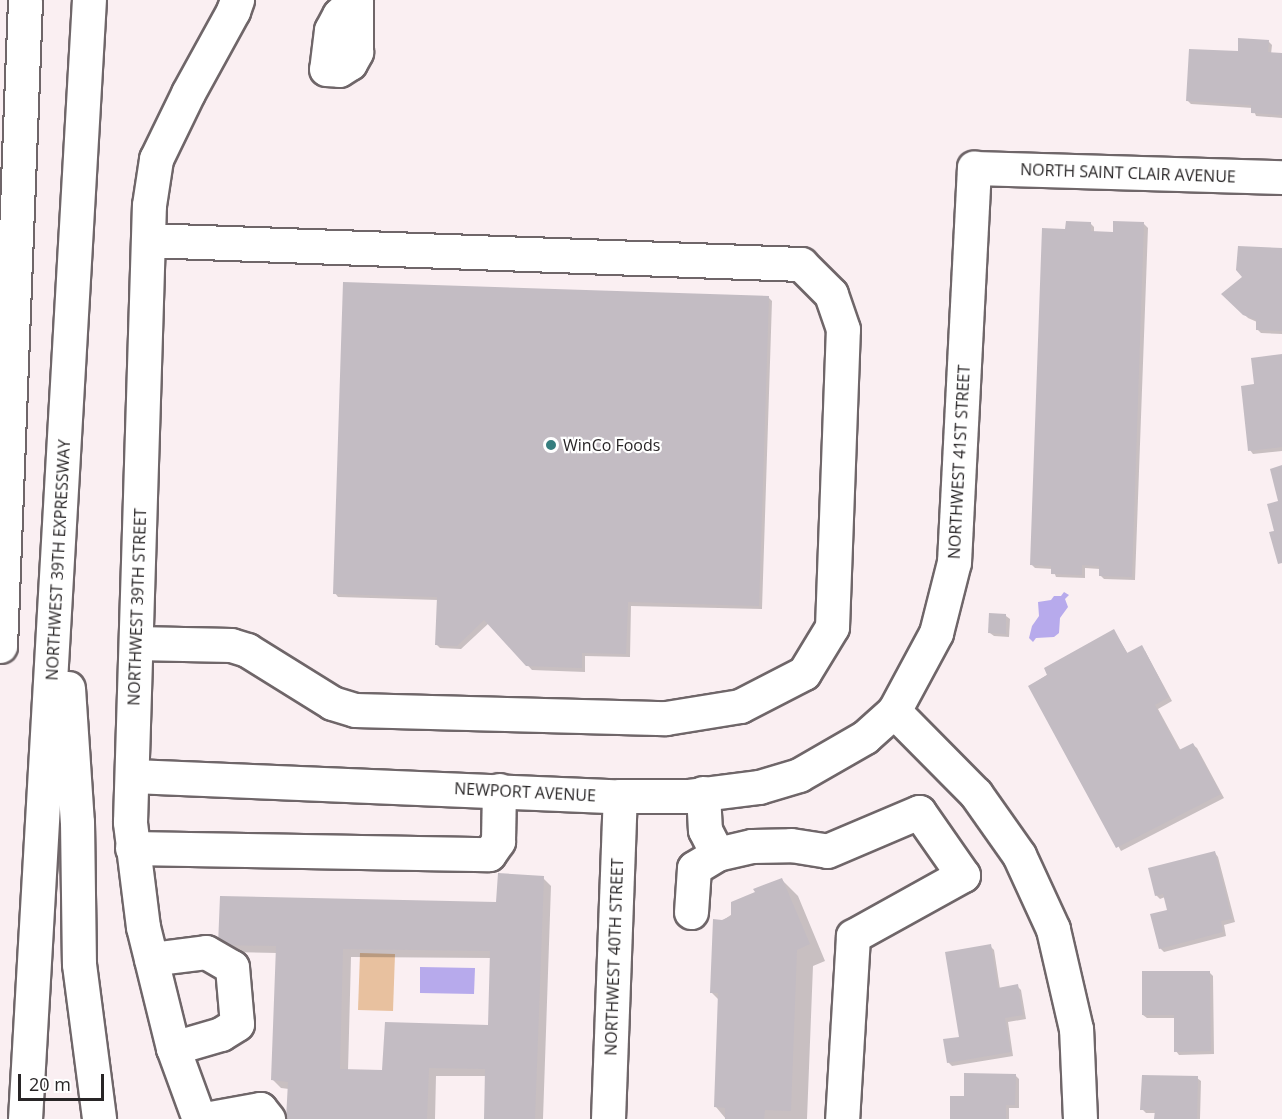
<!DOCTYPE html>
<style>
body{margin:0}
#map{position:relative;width:1282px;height:1119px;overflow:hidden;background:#faeff2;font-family:"Open Sans",sans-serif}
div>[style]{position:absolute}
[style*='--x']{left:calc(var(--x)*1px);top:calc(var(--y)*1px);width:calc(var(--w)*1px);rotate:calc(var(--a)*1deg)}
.green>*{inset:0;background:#e8c19f}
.water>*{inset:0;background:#b7aaec}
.shadow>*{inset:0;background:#0003}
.building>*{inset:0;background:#c3bcc3}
.roads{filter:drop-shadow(2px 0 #6f6669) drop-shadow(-2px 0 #6f6669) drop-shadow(0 2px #6f6669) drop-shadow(0 -2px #6f6669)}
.minor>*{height:33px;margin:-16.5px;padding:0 16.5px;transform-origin:16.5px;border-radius:16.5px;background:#fff}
.highway>*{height:33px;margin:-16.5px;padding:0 16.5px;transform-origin:16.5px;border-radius:16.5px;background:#fff}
.dots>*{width:16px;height:16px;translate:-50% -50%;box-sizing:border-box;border:3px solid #fff;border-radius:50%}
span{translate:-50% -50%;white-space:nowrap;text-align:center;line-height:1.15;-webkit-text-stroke:4.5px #fff;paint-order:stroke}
.street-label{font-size:16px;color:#282526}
.poi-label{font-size:16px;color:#282526}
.left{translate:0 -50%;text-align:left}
.scale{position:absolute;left:18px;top:1074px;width:86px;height:27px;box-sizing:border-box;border:3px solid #282526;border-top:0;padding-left:8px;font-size:18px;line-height:21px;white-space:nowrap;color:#282526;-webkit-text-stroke:4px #fff;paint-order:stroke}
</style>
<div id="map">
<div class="green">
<div style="clip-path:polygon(360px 953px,395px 954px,393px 1011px,358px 1010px)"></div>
</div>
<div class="water">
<div style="clip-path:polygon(1064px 592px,1069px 595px,1065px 599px,1068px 607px,1060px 618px,1059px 633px,1054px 637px,1036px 638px,1033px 642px,1029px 638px,1032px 626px,1039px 616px,1038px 602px,1051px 600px,1054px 596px,1061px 596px)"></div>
<div style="clip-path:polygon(420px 967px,475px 968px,474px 994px,420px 993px)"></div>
</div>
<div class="shadow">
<div style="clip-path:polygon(1268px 41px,1272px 45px,1271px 54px,1282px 54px,1282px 118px,1256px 116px,1253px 108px,1191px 104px,1188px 101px,1239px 53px)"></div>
<div style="clip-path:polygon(1090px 223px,1094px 227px,1094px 233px,1114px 234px,1144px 224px,1148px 228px,1135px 580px,1104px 579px,1100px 575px,1100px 569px,1085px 568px,1085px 578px,1056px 577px,1053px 569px,1035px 568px,1031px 564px,1067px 231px)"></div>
<div style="clip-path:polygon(1282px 250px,1282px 334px,1261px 333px,1257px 329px,1257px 322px,1248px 318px,1224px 294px)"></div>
<div style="clip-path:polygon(768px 297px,772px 301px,762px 609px,631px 606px,630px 657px,585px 656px,585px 672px,532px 670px,489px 623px,461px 649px,440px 648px,436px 644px,438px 600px,338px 597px,335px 593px)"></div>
<div style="clip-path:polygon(1282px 356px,1282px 451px,1253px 454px,1250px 450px,1255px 386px)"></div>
<div style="clip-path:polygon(1006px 616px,1010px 619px,1009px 637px,994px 636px,990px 633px)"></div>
<div style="clip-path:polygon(1114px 631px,1128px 654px,1145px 651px,1172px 701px,1158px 709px,1181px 751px,1193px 745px,1197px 748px,1224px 798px,1121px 851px,1030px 686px)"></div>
<div style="clip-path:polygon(1215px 853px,1218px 857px,1235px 922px,1224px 925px,1226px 936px,1164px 952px,1160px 948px,1169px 911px,1165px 897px,1160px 899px,1156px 895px)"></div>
<div style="clip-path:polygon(evenodd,543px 878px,551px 886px,543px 1119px,486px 1119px,487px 1076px,436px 1076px,435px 1119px,287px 1119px,289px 1089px,281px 1088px,273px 1080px,277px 953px,228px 952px,220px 944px,498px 903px,543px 878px,351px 957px,492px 958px,489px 1026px,384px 1071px,348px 1071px,351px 957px)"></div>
<div style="clip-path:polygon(782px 880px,798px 896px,825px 961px,813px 966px,807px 1119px,726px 1119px,716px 1107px,719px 1000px,711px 992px,722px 921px)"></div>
<div style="clip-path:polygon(990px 946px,994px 950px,1000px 989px,1017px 986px,1021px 990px,1026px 1019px,1008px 1022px,1013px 1056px,952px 1066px,948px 1062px,960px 1038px)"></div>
<div style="clip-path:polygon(1209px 972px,1213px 976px,1214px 1054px,1179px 1055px,1176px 1051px,1176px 1018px,1147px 1018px,1143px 1015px)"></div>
<div style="clip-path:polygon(1015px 1075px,1019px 1079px,1019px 1108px,1009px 1108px,1009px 1119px,952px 1119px,965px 1098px)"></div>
<div style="clip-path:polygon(1197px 1078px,1201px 1081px,1200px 1119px,1156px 1119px,1156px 1113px,1146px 1113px,1142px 1109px)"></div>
</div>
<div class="building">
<div style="clip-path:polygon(1238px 38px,1269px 40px,1268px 52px,1282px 53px,1282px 115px,1251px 113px,1251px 105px,1186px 101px,1189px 49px,1238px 51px)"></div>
<div style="clip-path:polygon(1066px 221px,1091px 222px,1091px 231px,1113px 232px,1113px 221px,1144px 222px,1132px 577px,1099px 576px,1099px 566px,1082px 565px,1082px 575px,1051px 574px,1051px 566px,1030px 565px,1042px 228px,1065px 229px)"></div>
<div style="clip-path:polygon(1238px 246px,1282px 248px,1282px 331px,1256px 330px,1256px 320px,1243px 315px,1221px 294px,1242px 277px,1236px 270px)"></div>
<div style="clip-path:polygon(343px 282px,769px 296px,759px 606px,628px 602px,626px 654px,582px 653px,582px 668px,526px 666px,484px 620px,457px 646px,435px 645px,437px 597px,333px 594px)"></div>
<div style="clip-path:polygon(1282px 354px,1282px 447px,1248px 451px,1241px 386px,1254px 384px,1251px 358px)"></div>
<div style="clip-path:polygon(1282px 465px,1282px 563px,1278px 564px,1269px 532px,1274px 531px,1267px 504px,1278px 501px,1270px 469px)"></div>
<div style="clip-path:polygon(989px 613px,1006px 614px,1006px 634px,988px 633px)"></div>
<div style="clip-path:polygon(1114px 629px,1127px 653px,1142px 645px,1169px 697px,1155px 705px,1179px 750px,1193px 743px,1221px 794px,1116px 848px,1028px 686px,1047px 675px,1044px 668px)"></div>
<div style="clip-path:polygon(1215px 851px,1232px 919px,1221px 921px,1223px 932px,1159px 949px,1150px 914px,1167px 910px,1163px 894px,1155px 896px,1148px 868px)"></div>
<div style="clip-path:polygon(evenodd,498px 873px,544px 876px,535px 1119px,484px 1119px,485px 1069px,429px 1068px,427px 1119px,286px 1119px,288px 1082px,271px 1080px,276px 946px,218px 945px,220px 896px,496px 902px,498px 873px,343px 949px,490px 951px,488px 1025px,385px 1022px,382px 1070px,340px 1069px,343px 949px)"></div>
<div style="clip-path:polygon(782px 878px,810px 944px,797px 950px,791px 1111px,765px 1110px,764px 1119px,725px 1119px,725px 1108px,714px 1107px,718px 993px,710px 993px,713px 919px,722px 920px,731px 916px,731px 902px,755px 892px,753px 889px)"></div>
<div style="clip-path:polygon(991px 944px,998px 988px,1018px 984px,1023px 1015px,1005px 1018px,1011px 1052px,947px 1063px,943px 1039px,959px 1037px,945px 952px)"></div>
<div style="clip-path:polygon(1142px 971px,1210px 971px,1211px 1051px,1174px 1052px,1174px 1015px,1142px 1015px)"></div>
<div style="clip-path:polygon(964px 1073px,1016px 1074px,1015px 1105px,1006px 1105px,1006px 1119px,950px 1119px,950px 1096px,964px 1096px)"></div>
<div style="clip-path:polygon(1142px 1075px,1198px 1076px,1197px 1119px,1154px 1119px,1155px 1110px,1140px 1110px)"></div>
</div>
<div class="roads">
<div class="minor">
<div style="--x:354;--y:0;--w:21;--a:135"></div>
<div style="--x:339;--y:15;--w:17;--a:118"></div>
<div style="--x:331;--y:30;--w:39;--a:97"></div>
<div style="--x:326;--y:69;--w:13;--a:4"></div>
<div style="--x:339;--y:70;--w:13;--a:-32"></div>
<div style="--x:350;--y:63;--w:13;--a:-61"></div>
<div style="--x:356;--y:52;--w:52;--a:-90"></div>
<div style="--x:136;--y:643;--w:95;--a:1.2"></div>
<div style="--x:231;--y:645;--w:17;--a:17"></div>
<div style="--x:247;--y:650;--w:100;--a:31.9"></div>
<div style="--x:332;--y:703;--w:24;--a:17"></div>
<div style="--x:355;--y:710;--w:311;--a:1.5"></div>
<div style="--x:666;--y:718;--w:75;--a:-9.2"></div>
<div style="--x:740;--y:706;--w:72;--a:-27.3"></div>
<div style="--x:804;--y:673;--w:54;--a:-58.7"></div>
<div style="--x:832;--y:627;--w:298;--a:-87.9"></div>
<div style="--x:843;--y:329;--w:37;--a:-109"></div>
<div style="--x:831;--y:294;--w:42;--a:-135"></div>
<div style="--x:801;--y:264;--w:653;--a:-177.9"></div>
<div style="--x:133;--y:776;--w:487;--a:2.4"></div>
<div style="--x:620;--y:796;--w:67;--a:0"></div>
<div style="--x:687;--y:796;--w:73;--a:-7.1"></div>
<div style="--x:759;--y:787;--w:42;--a:-16.7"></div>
<div style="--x:799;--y:775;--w:76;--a:-29.9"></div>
<div style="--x:865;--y:737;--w:39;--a:-42"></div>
<div style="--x:703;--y:793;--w:37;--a:87"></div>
<div style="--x:705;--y:830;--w:27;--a:63"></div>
<div style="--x:717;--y:854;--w:36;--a:-13"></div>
<div style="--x:752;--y:846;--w:39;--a:-1"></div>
<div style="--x:791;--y:845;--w:36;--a:9"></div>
<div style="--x:827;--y:851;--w:100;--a:-23"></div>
<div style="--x:919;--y:812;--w:77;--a:55.1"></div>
<div style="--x:963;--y:875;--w:126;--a:151"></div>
<div style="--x:853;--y:936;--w:183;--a:93.4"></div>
<div style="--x:132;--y:848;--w:357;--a:1"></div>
<div style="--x:489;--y:854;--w:16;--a:-55"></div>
<div style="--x:498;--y:841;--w:51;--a:-88.9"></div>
<div style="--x:691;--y:912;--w:44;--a:-86.1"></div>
<div style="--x:694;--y:868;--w:27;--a:-31"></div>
<div style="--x:151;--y:959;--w:55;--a:-7.3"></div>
<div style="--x:206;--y:952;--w:30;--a:30"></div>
<div style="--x:232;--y:967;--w:57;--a:85"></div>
<div style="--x:237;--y:1024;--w:19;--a:148"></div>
<div style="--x:221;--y:1034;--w:50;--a:163.7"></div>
<div style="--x:199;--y:1119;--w:76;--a:-110.1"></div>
<div style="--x:173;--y:1048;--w:125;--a:-103.9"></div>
<div style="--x:143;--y:927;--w:106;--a:-97.1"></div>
<div style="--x:130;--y:822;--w:617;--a:-88.24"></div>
<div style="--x:149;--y:205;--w:47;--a:-81.3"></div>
<div style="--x:156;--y:159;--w:73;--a:-64.1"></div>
<div style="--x:188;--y:93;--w:94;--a:-61.2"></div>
<div style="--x:233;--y:11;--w:12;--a:-70"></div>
<div style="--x:205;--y:1119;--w:56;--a:-10.3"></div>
<div style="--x:260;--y:1109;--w:13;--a:51"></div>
<div style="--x:608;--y:1119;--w:323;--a:-87.9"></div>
<div style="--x:1080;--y:1119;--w:90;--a:-92.5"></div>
<div style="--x:1076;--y:1029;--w:103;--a:-103"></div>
<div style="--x:1053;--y:929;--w:81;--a:-114.7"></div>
<div style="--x:1019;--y:855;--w:75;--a:-125.2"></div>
<div style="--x:976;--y:794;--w:117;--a:-134.7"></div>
<div style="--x:894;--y:711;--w:89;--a:-61.7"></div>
<div style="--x:936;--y:633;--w:73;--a:-75.8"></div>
<div style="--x:954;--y:562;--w:395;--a:-87.1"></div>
<div style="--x:974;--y:168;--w:308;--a:1.7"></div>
</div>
<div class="highway">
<div style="--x:0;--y:646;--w:646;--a:-87.78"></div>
<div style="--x:68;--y:688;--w:134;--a:86.2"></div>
<div style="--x:77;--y:822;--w:142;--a:89.2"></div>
<div style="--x:79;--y:964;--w:156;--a:82.6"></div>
<div style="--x:25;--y:1119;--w:1121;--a:-86.73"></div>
</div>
</div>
<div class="dots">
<div style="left:551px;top:445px;background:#367e7f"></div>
</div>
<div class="street-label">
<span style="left:1128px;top:173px;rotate:2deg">NORTH SAINT CLAIR AVENUE</span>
<span style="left:959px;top:462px;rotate:-87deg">NORTHWEST 41ST STREET</span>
<span style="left:58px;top:560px;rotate:-87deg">NORTHWEST 39TH EXPRESSWAY</span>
<span style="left:137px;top:607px;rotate:-88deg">NORTHWEST 39TH STREET</span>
<span style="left:525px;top:792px;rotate:3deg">NEWPORT AVENUE</span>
<span style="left:614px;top:957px;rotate:-88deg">NORTHWEST 40TH STREET</span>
</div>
<div class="poi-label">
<span class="left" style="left:563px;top:445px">WinCo Foods</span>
</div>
<div class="scale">20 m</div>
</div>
